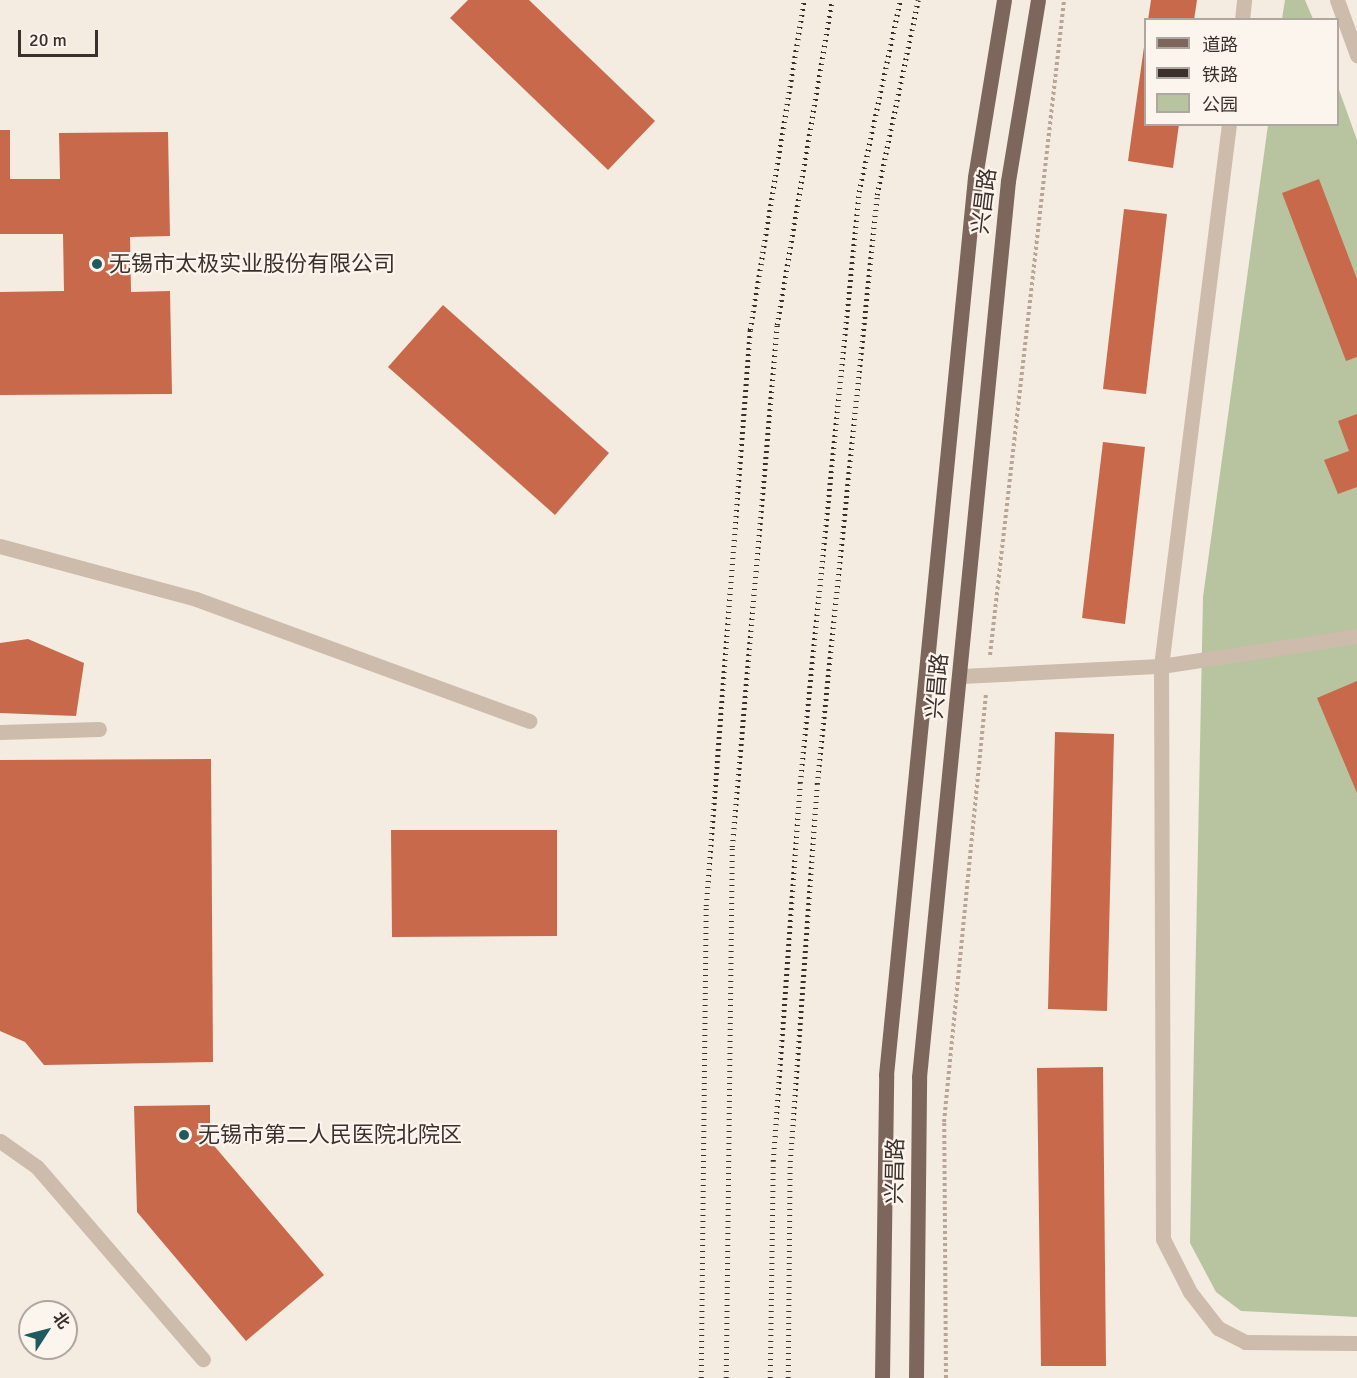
<!DOCTYPE html>
<meta charset="utf-8">
<style>
body{margin:0}
#map{position:relative;width:1357px;height:1378px;overflow:hidden;background:#f4ebe1;font-family:Signika,"Noto Sans SC",sans-serif}
div>[style]{position:absolute}
[style*='--x']{left:calc(var(--x)*1px);top:calc(var(--y)*1px);width:calc(var(--w)*1px);rotate:calc(var(--a)*1deg)}
.green>*{inset:0;background:#b8c4a0}
.building>*{inset:0;background:#c8694b}
.path>*{height:4px;margin-top:-2px;transform-origin:0;background:repeating-linear-gradient(90deg,#b9a596 0 3px,transparent 0 6px)}
.minor>*{height:15px;margin:-7.5px;padding:0 7.5px;transform-origin:7.5px;border-radius:7.5px;background:#cdbbac}
.major>*{height:15px;margin:-7.5px;padding:0 7.5px;transform-origin:7.5px;border-radius:7.5px;background:#7d675c}
.rail>*{height:4.5px;margin-top:-2.25px;transform-origin:0;background:repeating-linear-gradient(90deg,#3b302b 0 1.5px,transparent 0 6px)}
.dots>*{width:16px;height:16px;translate:-50% -50%;box-sizing:border-box;border:3px solid #fbf5ee;border-radius:50%}
span{translate:-50% -50%;white-space:nowrap;text-align:center;line-height:1.15;-webkit-text-stroke:4.5px #fbf5ee;paint-order:stroke}
.street-label{font-size:22px;color:#3b302b}
.poi-label{font-size:22px;color:#3b302b}
.left{translate:0 -50%;text-align:left}
.legend{position:absolute;left:1144px;top:18px;width:195px;height:108px;box-sizing:border-box;background:#fbf5ee;border:2px solid #aea6a0;margin:0;padding:8px 10px;list-style:none;font-size:18px;color:#3b302b}
.legend li{display:flex;align-items:center;gap:12px;height:30px}
.legend b{width:30px;border:2px solid #aea6a0}
.north{position:absolute;left:18px;top:1300px;width:60px;height:60px;box-sizing:border-box;background:#fbf5ee;border:2px solid #aea6a0;border-radius:50%;rotate:54deg;font-size:16px;font-weight:700;line-height:24px;text-align:center;color:#3b302b}
.north::after{content:'';display:block;margin:auto;width:21px;height:27px;background:#1f5a5e;clip-path:polygon(50% 0,100% 100%,50% 72%,0 100%)}
.scale{position:absolute;left:18px;top:30px;width:80px;height:27px;box-sizing:border-box;border:3px solid #3b302b;border-top:0;padding-left:8px;font-size:18px;line-height:21px;white-space:nowrap;color:#3b302b;-webkit-text-stroke:4px #fbf5ee;paint-order:stroke}
</style>
<div id="map">
<div class="green">
<div style="clip-path:polygon(1285px 0,1305px 0,1313px 19px,1282px 19px)"></div>
<div style="clip-path:polygon(1338px 87px,1357px 140px,1357px 1317px,1241px 1311px,1216px 1292px,1190px 1243px,1203px 597px,1268px 125px,1338px 124px)"></div>
</div>
<div class="building">
<div style="clip-path:polygon(468px 0,529px 0,655px 121px,608px 170px,450px 18px)"></div>
<div style="clip-path:polygon(1151px 0,1197px 0,1194px 20px,1148px 20px)"></div>
<div style="clip-path:polygon(1144px 47px,1146px 124px,1179px 124px,1173px 168px,1128px 161px)"></div>
<div style="clip-path:polygon(0 130px,10px 130px,10px 179px,60px 179px,59px 133px,168px 132px,170px 236px,130px 237px,131px 292px,170px 291px,172px 394px,0 395px,0 292px,64px 291px,63px 234px,0 234px)"></div>
<div style="clip-path:polygon(1319px 179px,1357px 279px,1357px 357px,1346px 361px,1282px 193px)"></div>
<div style="clip-path:polygon(1124px 209px,1167px 214px,1146px 394px,1103px 389px)"></div>
<div style="clip-path:polygon(443px 305px,609px 453px,555px 515px,388px 367px)"></div>
<div style="clip-path:polygon(1357px 414px,1357px 487px,1338px 494px,1324px 460px,1349px 451px,1338px 421px)"></div>
<div style="clip-path:polygon(1103px 442px,1145px 447px,1125px 624px,1082px 618px)"></div>
<div style="clip-path:polygon(28px 639px,84px 663px,76px 716px,0 713px,0 643px)"></div>
<div style="clip-path:polygon(1357px 681px,1357px 793px,1317px 698px)"></div>
<div style="clip-path:polygon(1055px 732px,1114px 734px,1107px 1011px,1048px 1009px)"></div>
<div style="clip-path:polygon(211px 759px,213px 1062px,44px 1065px,25px 1042px,0 1031px,0 760px)"></div>
<div style="clip-path:polygon(391px 830px,557px 830px,557px 936px,392px 937px)"></div>
<div style="clip-path:polygon(1103px 1067px,1106px 1366px,1041px 1366px,1037px 1068px)"></div>
<div style="clip-path:polygon(210px 1105px,210px 1141px,324px 1275px,246px 1341px,137px 1212px,134px 1106px)"></div>
</div>
<div class="path">
<div style="--x:990;--y:655;--w:659;--a:-83.55"></div>
<div style="--x:946;--y:1378;--w:256;--a:-90.4"></div>
<div style="--x:944;--y:1122;--w:429;--a:-84.4"></div>
</div>
<div class="minor">
<div style="--x:1337;--y:0;--w:59;--a:70"></div>
<div style="--x:1242;--y:20;--w:20;--a:-84"></div>
<div style="--x:1229;--y:124;--w:546;--a:97.15"></div>
<div style="--x:1161;--y:666;--w:573;--a:89.8"></div>
<div style="--x:1163;--y:1239;--w:59;--a:63"></div>
<div style="--x:1190;--y:1292;--w:46;--a:52.1"></div>
<div style="--x:1218;--y:1328;--w:30;--a:27"></div>
<div style="--x:1245;--y:1342;--w:112;--a:0.5"></div>
<div style="--x:0;--y:546;--w:203;--a:15.1"></div>
<div style="--x:196;--y:599;--w:355;--a:20.1"></div>
<div style="--x:961;--y:676;--w:200;--a:-2.9"></div>
<div style="--x:1161;--y:666;--w:198;--a:-8.7"></div>
<div style="--x:0;--y:732;--w:99;--a:-1.7"></div>
<div style="--x:0;--y:1141;--w:45;--a:35.1"></div>
<div style="--x:37;--y:1167;--w:254;--a:49.2"></div>
</div>
<div class="major">
<div style="--x:882;--y:1378;--w:303;--a:-89.2"></div>
<div style="--x:886;--y:1075;--w:902;--a:-84.34"></div>
<div style="--x:975;--y:177;--w:179;--a:-80.7"></div>
<div style="--x:916;--y:1378;--w:301;--a:-89.4"></div>
<div style="--x:919;--y:1077;--w:900;--a:-84.33"></div>
<div style="--x:1008;--y:181;--w:183;--a:-80.6"></div>
</div>
<div class="rail">
<div style="--x:701;--y:1378;--w:472;--a:-89.4"></div>
<div style="--x:706;--y:906;--w:578;--a:-85.63"></div>
<div style="--x:750;--y:330;--w:334;--a:-80.7"></div>
<div style="--x:726;--y:1378;--w:531;--a:-89.35"></div>
<div style="--x:732;--y:847;--w:524;--a:-85.07"></div>
<div style="--x:777;--y:325;--w:330;--a:-80.4"></div>
<div style="--x:770;--y:1378;--w:217;--a:-89.2"></div>
<div style="--x:773;--y:1161;--w:379;--a:-85.9"></div>
<div style="--x:800;--y:783;--w:594;--a:-84.3"></div>
<div style="--x:859;--y:192;--w:196;--a:-77.9"></div>
<div style="--x:788;--y:1378;--w:216;--a:-89.5"></div>
<div style="--x:790;--y:1162;--w:379;--a:-85.9"></div>
<div style="--x:817;--y:784;--w:592;--a:-84.18"></div>
<div style="--x:877;--y:195;--w:199;--a:-78.1"></div>
</div>
<div class="dots">
<div style="left:97px;top:264px;background:#1f5a5e"></div>
<div style="left:184px;top:1135px;background:#1f5a5e"></div>
</div>
<div class="street-label">
<span style="left:984px;top:201px;rotate:-83deg">兴昌路</span>
<span style="left:937px;top:686px;rotate:-85deg">兴昌路</span>
<span style="left:895px;top:1171px;rotate:-89deg">兴昌路</span>
</div>
<div class="poi-label">
<span class="left" style="left:109px;top:264px">无锡市太极实业股份有限公司</span>
<span class="left" style="left:198px;top:1135px">无锡市第二人民医院北院区</span>
</div>
<ul class="legend">
<li><b style="height:8px;background:#7d675c"></b>道路</li>
<li><b style="height:8px;background:#3b302b"></b>铁路</li>
<li><b style="height:16px;background:#b8c4a0"></b>公园</li>
</ul>
<div class="north">北</div>
<div class="scale">20 m</div>
</div>
